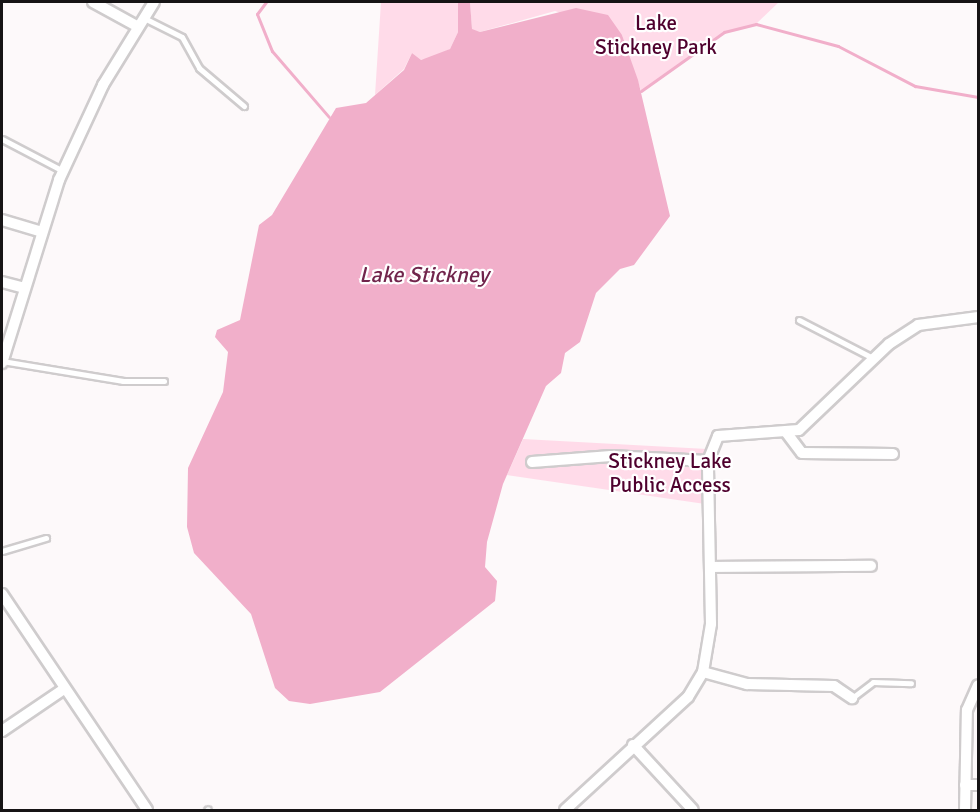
<!DOCTYPE html>
<style>
body{margin:0}
#map{position:relative;width:980px;height:812px;overflow:hidden;background:#fdf9fa;font-family:Signika,sans-serif}
div>[style]{position:absolute}
[style*='--x']{left:calc(var(--x)*1px);top:calc(var(--y)*1px);width:calc(var(--w)*1px);rotate:calc(var(--a)*1deg)}
.green>*{inset:0;background:#ffdbe9}
.water>*{inset:0;background:#f1afca}
.stream>*{height:3px;margin:-1.5px;padding:0 1.5px;transform-origin:1.5px;border-radius:1.5px;background:#f1afca}
.roads{filter:drop-shadow(2px 0 #cfcccd) drop-shadow(-2px 0 #cfcccd) drop-shadow(0 2px #cfcccd) drop-shadow(0 -2px #cfcccd)}
.service>*{height:5px;margin:-2.5px;padding:0 2.5px;transform-origin:2.5px;border-radius:2.5px;background:#fff}
.minor>*{height:10px;margin:-5px;padding:0 5px;transform-origin:5px;border-radius:5px;background:#fff}
span{translate:-50% -50%;white-space:nowrap;text-align:center;line-height:1.15;-webkit-text-stroke:4.5px #fff;paint-order:stroke}
.park-label{font-size:21px;color:#4f012e}
.water-label{font-size:22px;color:#71254c;font-style:italic}
.frame{position:absolute;inset:0;border:3px solid #161415;pointer-events:none}
</style>
<div id="map">
<div class="green">
<div style="clip-path:polygon(381px 2px,458px 2px,458px 32px,450px 49px,433px 58px,420px 60px,412px 53px,404px 69px,375px 95px)"></div>
<div style="clip-path:polygon(470px 2px,779px 2px,756px 24px,724px 32px,641px 91px,622px 35px,555px 11px,480px 32px,472px 30px)"></div>
<div style="clip-path:polygon(523px 439px,707px 449px,705px 504px,507px 475px)"></div>
</div>
<div class="water">
<div style="clip-path:polygon(458px 2px,470px 2px,472px 29px,480px 32px,576px 8px,608px 15px,622px 35px,638px 80px,670px 216px,634px 265px,620px 269px,596px 293px,580px 342px,565px 353px,561px 373px,546px 386px,503px 484px,487px 542px,485px 567px,497px 581px,495px 601px,380px 692px,310px 704px,289px 701px,275px 688px,251px 614px,194px 553px,187px 527px,188px 468px,223px 392px,228px 352px,215px 337px,217px 330px,240px 320px,259px 225px,272px 215px,336px 108px,366px 103px,404px 70px,412px 53px,421px 60px,450px 49px,458px 32px)"></div>
</div>
<div class="stream">
<div style="--x:266;--y:2;--w:15;--a:127"></div>
<div style="--x:257;--y:14;--w:40;--a:68"></div>
<div style="--x:272;--y:51;--w:87;--a:49.2"></div>
<div style="--x:641;--y:91;--w:102;--a:-35.4"></div>
<div style="--x:724;--y:32;--w:33;--a:-14"></div>
<div style="--x:756;--y:24;--w:85;--a:15"></div>
<div style="--x:838;--y:46;--w:87;--a:27.5"></div>
<div style="--x:915;--y:86;--w:64;--a:9.9"></div>
</div>
<div class="roads">
<div class="service">
<div style="--x:144;--y:18;--w:42;--a:26.6"></div>
<div style="--x:182;--y:37;--w:35;--a:61"></div>
<div style="--x:199;--y:68;--w:59;--a:40.2"></div>
<div style="--x:2;--y:139;--w:69;--a:27.7"></div>
<div style="--x:799;--y:320;--w:83;--a:27.2"></div>
<div style="--x:2;--y:361;--w:123;--a:9.4"></div>
<div style="--x:123;--y:381;--w:41;--a:0"></div>
<div style="--x:2;--y:551;--w:46;--a:-16.5"></div>
<div style="--x:852;--y:698;--w:26;--a:-37"></div>
<div style="--x:873;--y:682;--w:38;--a:2"></div>
<div style="--x:207;--y:810;--w:1;--a:-45"></div>
</div>
<div class="minor">
<div style="--x:93;--y:2;--w:48;--a:28.7"></div>
<div style="--x:2;--y:220;--w:42;--a:16.7"></div>
<div style="--x:2;--y:282;--w:23;--a:15"></div>
<div style="--x:2;--y:363;--w:192;--a:-72.7"></div>
<div style="--x:59;--y:180;--w:105;--a:-65.1"></div>
<div style="--x:103;--y:85;--w:97;--a:-58.4"></div>
<div style="--x:786;--y:432;--w:26;--a:53"></div>
<div style="--x:802;--y:453;--w:91;--a:0.6"></div>
<div style="--x:532;--y:462;--w:79;--a:-4.3"></div>
<div style="--x:611;--y:456;--w:97;--a:3"></div>
<div style="--x:711;--y:567;--w:160;--a:-0.4"></div>
<div style="--x:2;--y:594;--w:260;--a:56.1"></div>
<div style="--x:703;--y:672;--w:46;--a:15.3"></div>
<div style="--x:747;--y:684;--w:87;--a:1.3"></div>
<div style="--x:834;--y:686;--w:22;--a:34"></div>
<div style="--x:2;--y:731;--w:75;--a:-34.1"></div>
<div style="--x:633;--y:745;--w:88;--a:47.3"></div>
<div style="--x:965;--y:785;--w:13;--a:0"></div>
<div style="--x:565;--y:810;--w:167;--a:-42.6"></div>
<div style="--x:688;--y:697;--w:29;--a:-59"></div>
<div style="--x:703;--y:672;--w:49;--a:-80.5"></div>
<div style="--x:711;--y:624;--w:163;--a:-91.1"></div>
<div style="--x:708;--y:461;--w:27;--a:-68"></div>
<div style="--x:718;--y:436;--w:81;--a:-4.2"></div>
<div style="--x:799;--y:430;--w:124;--a:-43.7"></div>
<div style="--x:889;--y:344;--w:35;--a:-33"></div>
<div style="--x:918;--y:325;--w:61;--a:-7.6"></div>
<div style="--x:965;--y:810;--w:100;--a:-88.9"></div>
<div style="--x:967;--y:710;--w:27;--a:-66"></div>
</div>
</div>
<div class="park-label">
<span style="left:656px;top:35px">Lake<br>Stickney Park</span>
<span style="left:670px;top:473px">Stickney Lake<br>Public Access</span>
</div>
<div class="water-label">
<span style="left:424px;top:275px">Lake Stickney</span>
</div>
<div class="frame"></div>
</div>
